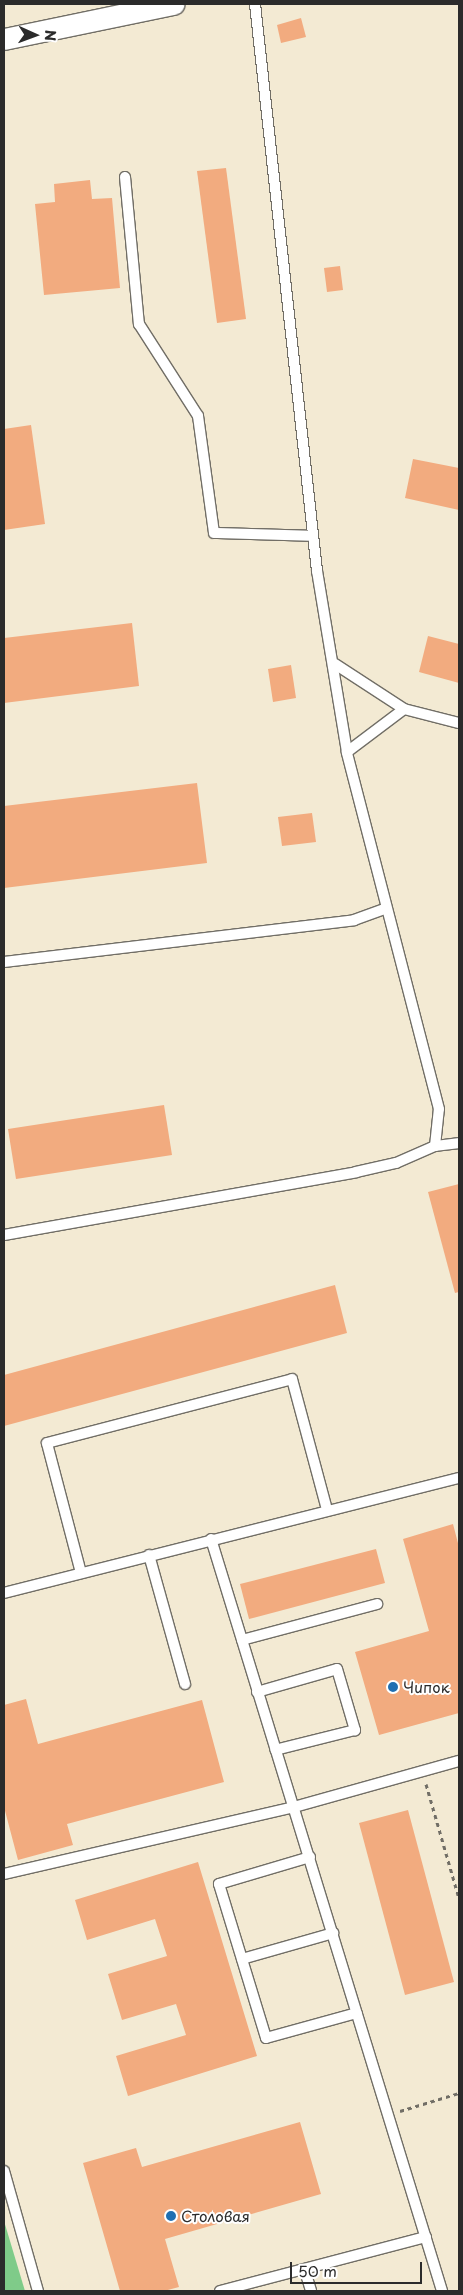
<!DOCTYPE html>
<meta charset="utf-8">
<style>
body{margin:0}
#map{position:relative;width:463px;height:2295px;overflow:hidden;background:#f3ead3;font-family:"Playpen Sans",sans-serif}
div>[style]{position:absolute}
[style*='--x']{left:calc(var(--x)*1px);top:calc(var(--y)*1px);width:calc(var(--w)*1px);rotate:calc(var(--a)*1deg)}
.green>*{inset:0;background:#7fcb89}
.building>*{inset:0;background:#f2ab7f}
.path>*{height:3px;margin-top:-1.5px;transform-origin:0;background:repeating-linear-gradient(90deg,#716e66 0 4px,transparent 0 8px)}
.roads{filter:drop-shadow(1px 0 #716e66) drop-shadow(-1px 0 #716e66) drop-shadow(0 1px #716e66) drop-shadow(0 -1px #716e66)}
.lane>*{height:10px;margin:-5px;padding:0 5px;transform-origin:5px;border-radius:5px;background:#fff}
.street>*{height:21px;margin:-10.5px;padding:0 10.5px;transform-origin:10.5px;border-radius:10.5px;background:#fff}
.dots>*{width:14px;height:14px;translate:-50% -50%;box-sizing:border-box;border:2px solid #fff;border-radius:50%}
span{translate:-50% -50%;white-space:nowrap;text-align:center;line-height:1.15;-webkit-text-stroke:4px #fff;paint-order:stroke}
.poi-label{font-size:15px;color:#2b2b2b}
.left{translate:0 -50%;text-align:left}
.frame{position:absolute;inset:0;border:5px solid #2b2b2b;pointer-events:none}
.north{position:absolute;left:10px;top:10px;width:50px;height:50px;-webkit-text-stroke:4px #fff;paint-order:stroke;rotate:92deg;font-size:14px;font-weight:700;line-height:20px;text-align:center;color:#2b2b2b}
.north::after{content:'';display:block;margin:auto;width:18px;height:22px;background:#2b2b2b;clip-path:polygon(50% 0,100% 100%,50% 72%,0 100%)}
.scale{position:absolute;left:290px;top:2262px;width:132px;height:22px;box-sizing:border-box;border:2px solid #2b2b2b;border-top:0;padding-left:6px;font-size:15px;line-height:18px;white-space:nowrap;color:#2b2b2b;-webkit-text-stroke:4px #fff;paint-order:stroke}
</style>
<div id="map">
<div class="green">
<div style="clip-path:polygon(4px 2221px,25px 2291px,4px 2291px)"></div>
</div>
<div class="building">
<div style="clip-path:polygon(301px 18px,306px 37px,281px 43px,277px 25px)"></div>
<div style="clip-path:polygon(226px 168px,246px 319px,217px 323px,197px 171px)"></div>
<div style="clip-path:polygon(90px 180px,92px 199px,112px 198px,120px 288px,44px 295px,35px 204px,55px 202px,54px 184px)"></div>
<div style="clip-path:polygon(340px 266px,343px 290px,327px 292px,324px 268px)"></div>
<div style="clip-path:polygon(31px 425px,45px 524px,4px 530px,4px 429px)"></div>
<div style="clip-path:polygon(413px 459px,459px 468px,459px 510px,405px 498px)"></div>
<div style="clip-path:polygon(132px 623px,139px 686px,4px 703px,4px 638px)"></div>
<div style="clip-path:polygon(428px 636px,459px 644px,459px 683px,419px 672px)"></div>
<div style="clip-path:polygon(291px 665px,296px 698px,273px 702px,268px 669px)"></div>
<div style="clip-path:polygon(197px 783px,207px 863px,4px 888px,4px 806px)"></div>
<div style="clip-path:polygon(312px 813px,316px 842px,282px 846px,278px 817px)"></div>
<div style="clip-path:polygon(164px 1105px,172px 1155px,16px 1179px,8px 1129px)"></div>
<div style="clip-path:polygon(459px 1184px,459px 1292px,455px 1293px,428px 1192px)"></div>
<div style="clip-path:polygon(335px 1285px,347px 1333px,4px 1426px,4px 1375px)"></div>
<div style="clip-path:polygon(453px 1524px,459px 1547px,459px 1713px,379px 1735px,355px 1652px,429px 1631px,403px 1539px)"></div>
<div style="clip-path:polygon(376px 1549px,385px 1583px,249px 1619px,240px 1584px)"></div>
<div style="clip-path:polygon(26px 1699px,38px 1744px,202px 1700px,224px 1782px,67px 1824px,73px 1845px,18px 1860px,4px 1807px,4px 1705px)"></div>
<div style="clip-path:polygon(408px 1810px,454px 1982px,405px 1995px,359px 1823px)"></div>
<div style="clip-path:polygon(198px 1862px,257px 2056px,128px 2096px,116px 2056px,186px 2035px,176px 2004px,122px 2020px,108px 1974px,167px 1956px,155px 1919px,87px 1940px,75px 1900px)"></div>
<div style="clip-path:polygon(300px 2122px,321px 2194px,165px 2239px,179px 2287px,164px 2291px,120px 2291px,83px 2163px,136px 2148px,142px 2167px)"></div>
</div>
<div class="path">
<div style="--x:426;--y:1784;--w:119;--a:73.9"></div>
<div style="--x:400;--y:2111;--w:62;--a:-17"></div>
</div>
<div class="roads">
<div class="lane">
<div style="--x:125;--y:177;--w:148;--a:84.6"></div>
<div style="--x:139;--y:324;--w:109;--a:57.3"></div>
<div style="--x:198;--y:416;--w:118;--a:82.2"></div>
<div style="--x:214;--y:533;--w:99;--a:1.7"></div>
<div style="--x:335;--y:664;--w:82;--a:33.1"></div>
<div style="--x:347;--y:752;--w:71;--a:-37"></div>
<div style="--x:404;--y:709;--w:57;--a:14.3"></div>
<div style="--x:4;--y:962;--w:353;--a:-6.8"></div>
<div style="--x:354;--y:920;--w:33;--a:-20"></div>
<div style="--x:435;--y:1146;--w:24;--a:-7"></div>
<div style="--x:4;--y:1235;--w:358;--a:-10.1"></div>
<div style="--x:356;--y:1172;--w:41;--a:-12.7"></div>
<div style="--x:396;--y:1163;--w:43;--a:-23.6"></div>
<div style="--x:435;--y:1146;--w:37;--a:-84"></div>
<div style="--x:439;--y:1109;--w:369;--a:-104.5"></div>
<div style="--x:347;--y:752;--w:183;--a:-99.4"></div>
<div style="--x:317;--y:571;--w:570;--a:-96.24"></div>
<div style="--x:211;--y:1539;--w:787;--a:72.92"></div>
<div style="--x:149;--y:1555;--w:134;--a:74.4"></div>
<div style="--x:81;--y:1573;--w:134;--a:-104.7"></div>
<div style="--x:47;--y:1443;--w:253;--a:-14.6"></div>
<div style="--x:292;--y:1379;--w:136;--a:75"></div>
<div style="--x:4;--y:1593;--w:469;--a:-14.2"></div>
<div style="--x:242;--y:1640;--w:140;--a:-14.9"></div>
<div style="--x:257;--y:1692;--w:83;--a:-16"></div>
<div style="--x:337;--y:1669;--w:64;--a:73.6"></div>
<div style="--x:355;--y:1730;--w:82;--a:166"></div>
<div style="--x:310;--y:1857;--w:95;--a:163.5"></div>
<div style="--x:219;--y:1884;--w:161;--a:73"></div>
<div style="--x:266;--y:2038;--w:94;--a:-15.4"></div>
<div style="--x:4;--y:1874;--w:298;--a:-13"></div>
<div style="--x:294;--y:1807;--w:171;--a:-15.6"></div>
<div style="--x:242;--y:1959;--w:95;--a:-15.9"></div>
<div style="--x:4;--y:2171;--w:125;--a:74.2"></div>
<div style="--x:305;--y:2271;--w:21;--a:73"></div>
<div style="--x:220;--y:2291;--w:213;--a:-14.7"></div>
</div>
<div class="street">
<div style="--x:4;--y:39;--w:173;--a:-11.7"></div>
</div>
</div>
<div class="dots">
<div style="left:393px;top:1687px;background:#1f6fb2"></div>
<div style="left:171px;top:2216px;background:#1f6fb2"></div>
</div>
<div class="poi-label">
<span class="left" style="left:403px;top:1687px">Чипок</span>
<span class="left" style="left:181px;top:2216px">Столовая</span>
</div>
<div class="frame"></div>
<div class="north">N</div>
<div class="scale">50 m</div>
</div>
